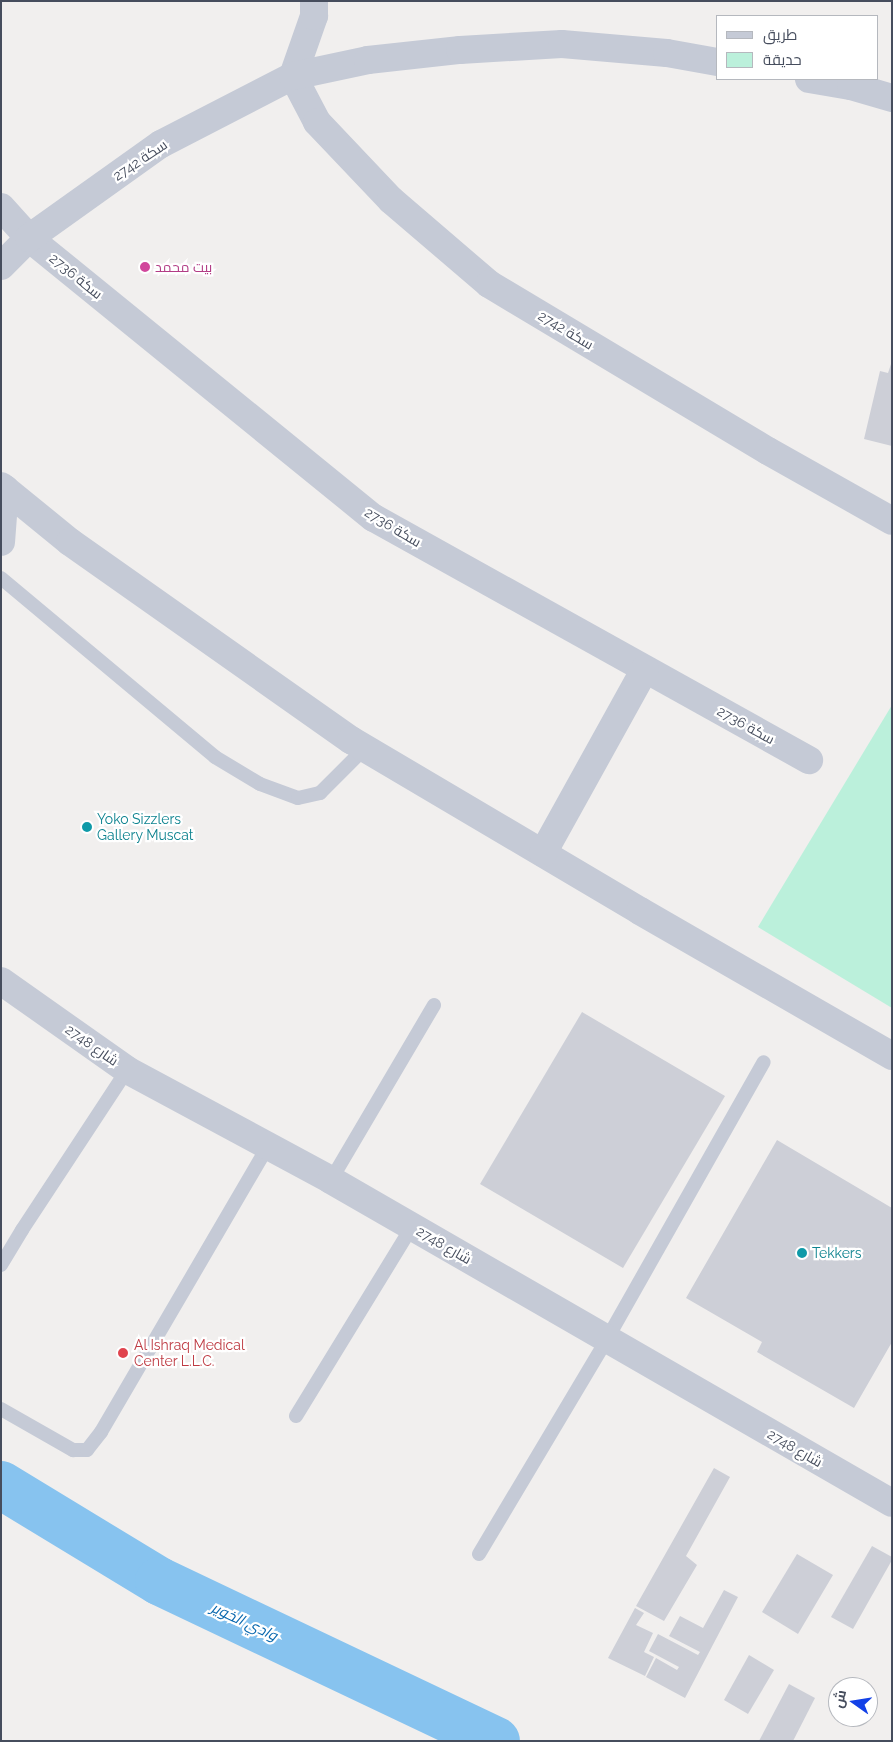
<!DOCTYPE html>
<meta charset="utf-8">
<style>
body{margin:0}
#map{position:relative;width:893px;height:1742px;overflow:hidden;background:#f1efee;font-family:Raleway,Cairo,sans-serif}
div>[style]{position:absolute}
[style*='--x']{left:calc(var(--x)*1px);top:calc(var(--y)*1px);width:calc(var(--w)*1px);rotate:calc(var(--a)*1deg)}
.green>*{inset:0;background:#bbf0db}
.river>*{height:48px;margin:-24px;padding:0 24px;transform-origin:24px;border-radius:24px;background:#87c3ef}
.building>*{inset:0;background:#cdcfd7}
.lane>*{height:14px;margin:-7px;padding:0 7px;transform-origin:7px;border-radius:7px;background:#c5cad6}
.street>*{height:28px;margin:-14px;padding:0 14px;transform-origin:14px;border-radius:14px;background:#c5cad6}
.dots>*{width:14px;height:14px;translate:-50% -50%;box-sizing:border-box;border:2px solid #fff;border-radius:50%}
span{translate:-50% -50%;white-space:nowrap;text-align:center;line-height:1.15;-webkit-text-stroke:4.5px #fff;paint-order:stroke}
.street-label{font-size:14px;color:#464d5d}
.hotel-label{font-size:14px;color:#b23c85}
.left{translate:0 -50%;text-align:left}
.culture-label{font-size:14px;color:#0d838f}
.health-label{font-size:14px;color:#be3a42}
.water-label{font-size:15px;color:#0867ae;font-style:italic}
.frame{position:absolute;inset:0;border:2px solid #464d5d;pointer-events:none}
.legend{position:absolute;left:716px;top:15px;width:162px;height:65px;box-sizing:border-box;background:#fff;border:1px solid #b5b8be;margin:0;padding:6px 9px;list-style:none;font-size:15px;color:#464d5d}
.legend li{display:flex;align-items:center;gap:10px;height:25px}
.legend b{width:25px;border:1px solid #b5b8be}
.north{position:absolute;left:828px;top:1677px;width:50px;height:50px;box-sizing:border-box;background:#fff;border:1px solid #b5b8be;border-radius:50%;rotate:283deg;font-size:14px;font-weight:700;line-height:20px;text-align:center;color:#464d5d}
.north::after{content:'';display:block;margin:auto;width:18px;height:22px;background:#1341e7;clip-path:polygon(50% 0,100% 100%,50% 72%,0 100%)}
</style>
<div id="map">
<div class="green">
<div style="clip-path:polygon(892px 705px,892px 1008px,758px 927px)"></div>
</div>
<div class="river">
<div style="--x:1;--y:1485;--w:185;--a:31.3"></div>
<div style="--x:159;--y:1581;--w:373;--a:25.4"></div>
</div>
<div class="building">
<div style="clip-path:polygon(892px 361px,892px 446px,864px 439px,880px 371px,888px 373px)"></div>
<div style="clip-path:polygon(582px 1012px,725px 1096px,623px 1268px,480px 1184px)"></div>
<div style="clip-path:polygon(777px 1140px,892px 1208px,892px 1342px,854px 1408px,757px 1352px,762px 1342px,686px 1298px)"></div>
<div style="clip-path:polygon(714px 1468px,730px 1477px,686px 1556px,697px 1565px,664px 1621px,636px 1606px)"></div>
<div style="clip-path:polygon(872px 1546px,892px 1557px,892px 1560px,853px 1629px,831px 1617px)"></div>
<div style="clip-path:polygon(797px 1554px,833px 1575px,798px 1634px,762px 1612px)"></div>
<div style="clip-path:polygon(724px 1590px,738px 1597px,685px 1698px,646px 1677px,656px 1658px,677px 1670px,679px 1667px,649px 1651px,658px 1634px,698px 1655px,700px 1652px,669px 1636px,680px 1616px,703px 1628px)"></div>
<div style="clip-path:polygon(635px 1608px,644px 1613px,636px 1625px,653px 1633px,644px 1652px,654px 1657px,645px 1676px,608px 1658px)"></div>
<div style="clip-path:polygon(749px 1655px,774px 1670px,748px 1714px,724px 1700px)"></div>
<div style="clip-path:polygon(789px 1684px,815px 1698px,793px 1741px,759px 1741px)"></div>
</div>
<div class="lane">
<div style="--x:1;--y:578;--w:279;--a:39.9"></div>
<div style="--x:215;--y:757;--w:52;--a:31"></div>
<div style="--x:260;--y:784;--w:40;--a:20.2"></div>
<div style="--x:298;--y:798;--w:23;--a:-13"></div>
<div style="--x:320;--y:793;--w:64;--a:-45"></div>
<div style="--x:331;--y:1180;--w:203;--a:-59.5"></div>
<div style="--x:1;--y:1265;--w:41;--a:-59"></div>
<div style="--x:22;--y:1230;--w:191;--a:-56.7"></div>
<div style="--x:1;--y:1409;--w:83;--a:29.7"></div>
<div style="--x:73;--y:1450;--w:14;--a:0"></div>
<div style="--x:87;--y:1450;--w:23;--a:-52"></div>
<div style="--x:101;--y:1432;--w:331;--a:-59.7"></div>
<div style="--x:296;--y:1416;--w:222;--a:-58.5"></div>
<div style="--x:479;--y:1554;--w:250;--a:-59.2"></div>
<div style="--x:607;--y:1339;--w:318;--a:-60.5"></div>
</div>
<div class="street">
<div style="--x:293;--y:76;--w:52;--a:62.4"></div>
<div style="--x:317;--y:122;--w:108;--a:46.5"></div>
<div style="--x:391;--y:200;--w:129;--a:40.6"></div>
<div style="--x:489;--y:284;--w:325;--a:30.9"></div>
<div style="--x:768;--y:451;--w:142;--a:29.4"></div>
<div style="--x:293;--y:76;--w:64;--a:-70.7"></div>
<div style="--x:314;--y:16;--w:15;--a:-90"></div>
<div style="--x:809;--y:79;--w:43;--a:9.5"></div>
<div style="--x:851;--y:86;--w:43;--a:16.3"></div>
<div style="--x:1;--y:207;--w:42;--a:47.9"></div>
<div style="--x:29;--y:238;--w:444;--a:39.1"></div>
<div style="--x:374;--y:518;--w:498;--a:29.1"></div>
<div style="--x:1;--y:266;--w:40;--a:-45"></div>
<div style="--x:29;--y:238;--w:162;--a:-35.5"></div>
<div style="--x:161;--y:144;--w:148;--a:-27.3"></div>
<div style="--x:293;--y:76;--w:77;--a:-12"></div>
<div style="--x:368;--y:60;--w:93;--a:-6.2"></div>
<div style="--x:460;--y:50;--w:102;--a:-3.4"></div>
<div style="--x:562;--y:44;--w:105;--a:4.9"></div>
<div style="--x:667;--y:53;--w:51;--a:10.2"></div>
<div style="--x:1;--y:486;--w:5;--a:37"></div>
<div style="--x:5;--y:489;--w:53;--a:94.3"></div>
<div style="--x:5;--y:489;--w:84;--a:39.2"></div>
<div style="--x:70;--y:542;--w:344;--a:35.2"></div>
<div style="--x:351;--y:740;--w:336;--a:30.6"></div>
<div style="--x:640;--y:911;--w:291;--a:29.9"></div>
<div style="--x:543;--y:853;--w:210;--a:-61"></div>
<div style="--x:1;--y:981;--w:154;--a:35.2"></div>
<div style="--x:127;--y:1070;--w:232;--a:28.3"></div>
<div style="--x:331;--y:1180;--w:647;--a:29.93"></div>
</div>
<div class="dots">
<div style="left:145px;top:267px;background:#d1479c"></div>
<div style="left:87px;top:827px;background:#0f9aa8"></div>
<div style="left:802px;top:1253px;background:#0f9aa8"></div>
<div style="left:123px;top:1353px;background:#e0444e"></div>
</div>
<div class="street-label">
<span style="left:140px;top:160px;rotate:-34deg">سكة 2742</span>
<span style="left:76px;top:276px;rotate:39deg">سكة 2736</span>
<span style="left:566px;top:330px;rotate:31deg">سكة 2742</span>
<span style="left:393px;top:527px;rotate:31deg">سكة 2736</span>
<span style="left:746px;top:725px;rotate:29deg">سكة 2736</span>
<span style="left:92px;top:1045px;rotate:35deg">شارع 2748</span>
<span style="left:444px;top:1245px;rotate:30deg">شارع 2748</span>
<span style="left:795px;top:1448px;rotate:30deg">شارع 2748</span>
</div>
<div class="hotel-label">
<span class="left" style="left:155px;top:267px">بيت محمد</span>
</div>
<div class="culture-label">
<span class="left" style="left:97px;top:827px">Yoko Sizzlers<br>Gallery Muscat</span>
<span class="left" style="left:812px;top:1253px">Tekkers</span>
</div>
<div class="health-label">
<span class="left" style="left:134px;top:1353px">Al Ishraq Medical<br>Center L.L.C.</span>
</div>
<div class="water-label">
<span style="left:244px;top:1622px;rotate:25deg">وادي الخوير</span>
</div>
<div class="frame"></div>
<ul class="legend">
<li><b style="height:6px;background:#c5cad6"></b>طريق</li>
<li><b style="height:14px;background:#bbf0db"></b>حديقة</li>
</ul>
<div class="north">ش</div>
</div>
